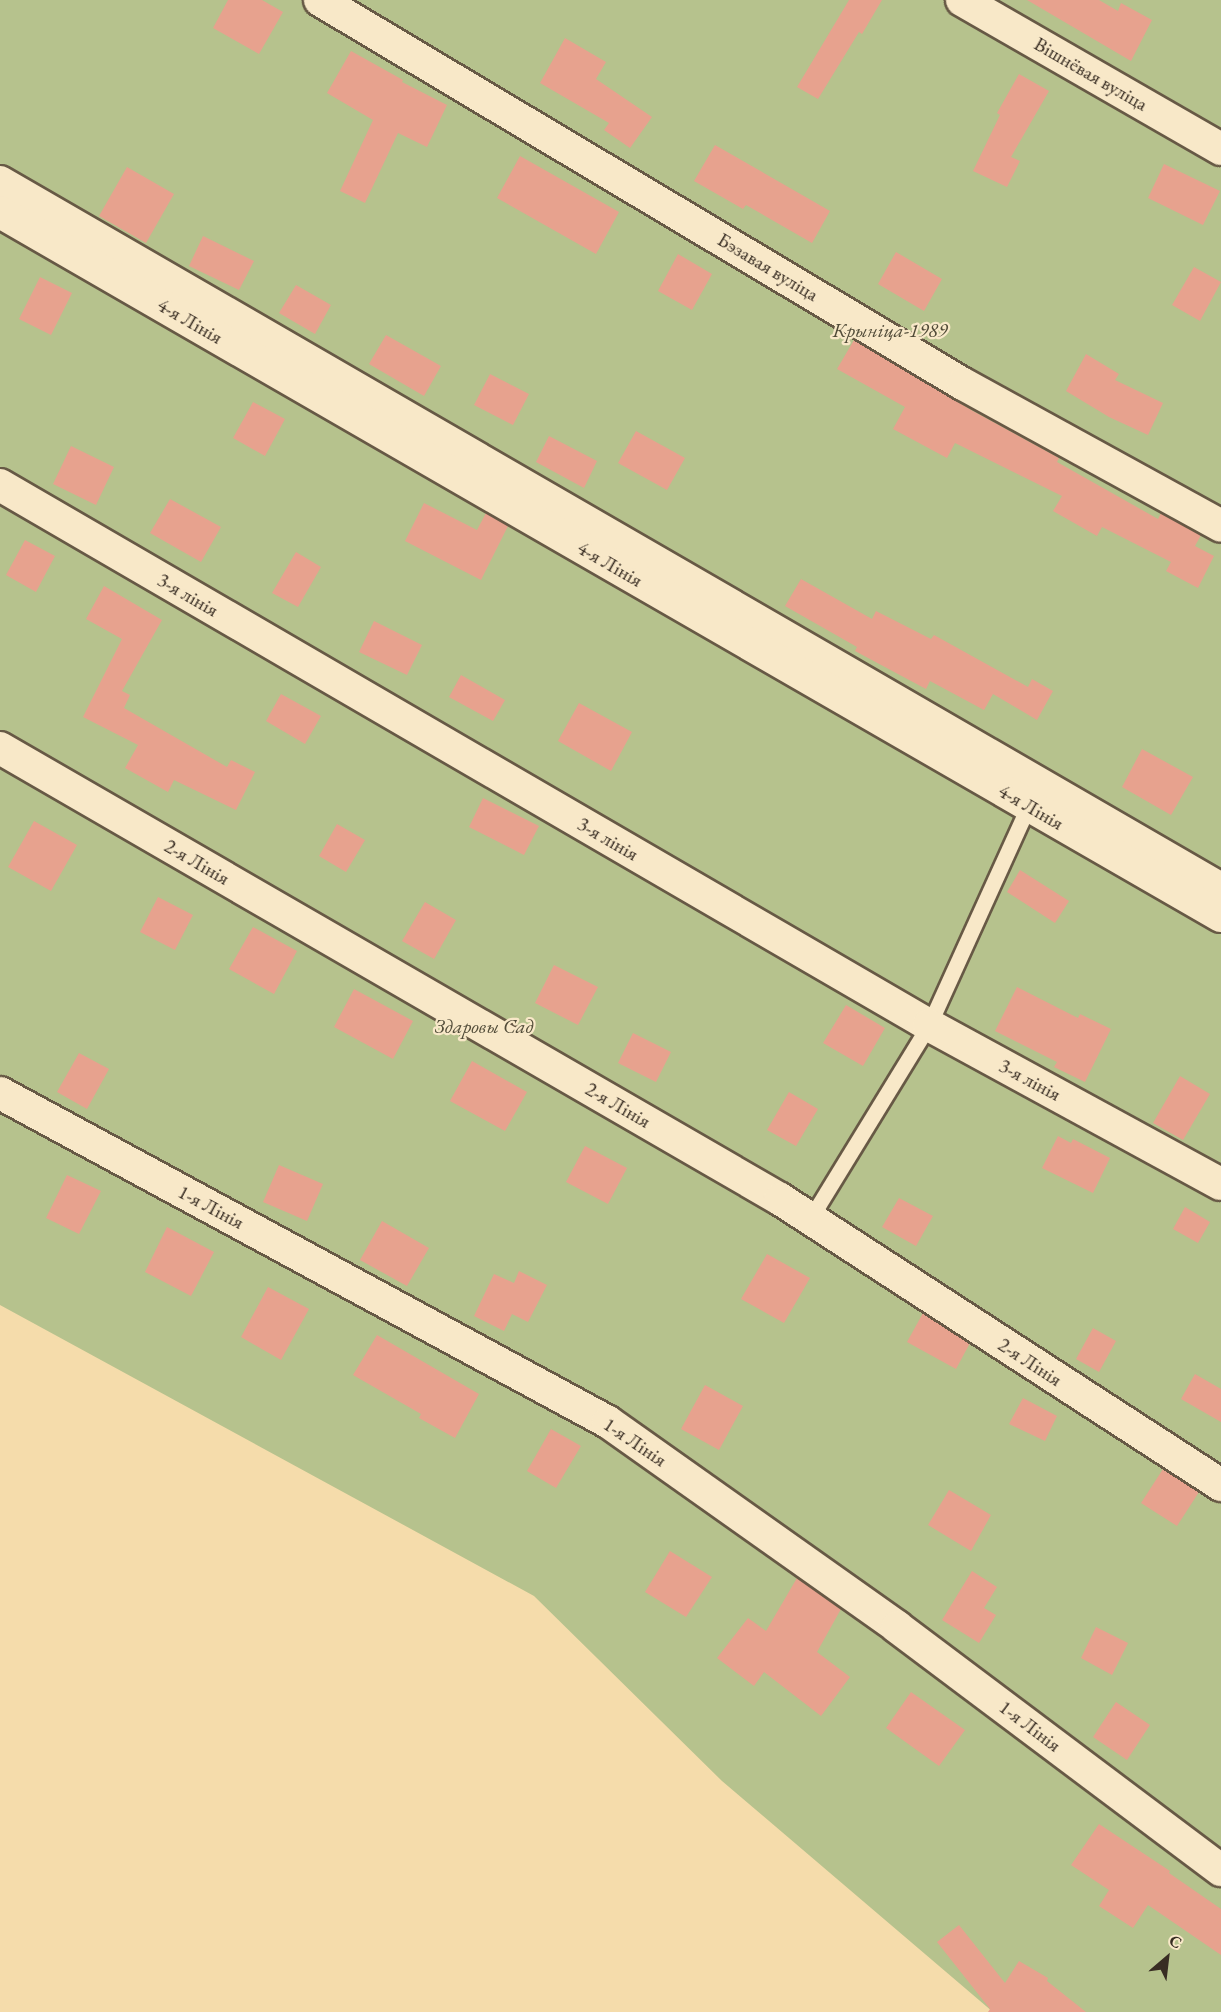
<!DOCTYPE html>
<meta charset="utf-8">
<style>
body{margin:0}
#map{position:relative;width:1221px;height:2012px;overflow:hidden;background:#f5dcab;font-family:"EB Garamond",serif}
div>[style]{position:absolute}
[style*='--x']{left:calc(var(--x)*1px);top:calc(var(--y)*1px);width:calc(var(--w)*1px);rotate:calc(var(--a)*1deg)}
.green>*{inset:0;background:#b6c28d}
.building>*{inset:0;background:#e7a28e}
.roads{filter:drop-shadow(2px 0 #675945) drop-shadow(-2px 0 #675945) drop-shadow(0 2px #675945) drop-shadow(0 -2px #675945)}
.service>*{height:15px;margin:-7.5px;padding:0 7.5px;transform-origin:7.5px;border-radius:7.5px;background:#f8e8c8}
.minor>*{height:32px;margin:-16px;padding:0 16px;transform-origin:16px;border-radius:16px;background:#f8e8c8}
span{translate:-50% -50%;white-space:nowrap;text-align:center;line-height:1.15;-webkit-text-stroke:4.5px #f8e8c8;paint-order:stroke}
.street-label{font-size:20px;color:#382d23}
.park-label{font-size:20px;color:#514b38;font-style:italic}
.north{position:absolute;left:1137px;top:1928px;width:60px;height:60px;-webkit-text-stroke:4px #f8e8c8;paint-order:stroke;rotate:28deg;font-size:16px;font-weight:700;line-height:24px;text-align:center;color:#382d23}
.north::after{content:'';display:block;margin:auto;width:21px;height:27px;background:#382d23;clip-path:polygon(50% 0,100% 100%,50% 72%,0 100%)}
</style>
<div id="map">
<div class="green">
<div style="clip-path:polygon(0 0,1221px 0,1221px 2012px,993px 2012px,722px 1781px,534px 1596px,0 1305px)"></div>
</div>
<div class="building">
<div style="clip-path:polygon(228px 0,262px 0,283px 12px,259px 54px,213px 28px)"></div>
<div style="clip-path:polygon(849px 0,882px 0,862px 34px,859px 32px,818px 99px,797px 87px)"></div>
<div style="clip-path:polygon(1027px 0,1099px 0,1118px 11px,1121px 3px,1152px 20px,1131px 61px)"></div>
<div style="clip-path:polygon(565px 38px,606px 62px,596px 79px,652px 117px,630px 148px,604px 130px,609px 123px,540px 83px)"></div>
<div style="clip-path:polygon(351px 51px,403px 80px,402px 82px,447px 105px,427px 147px,398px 133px,365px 203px,340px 191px,373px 120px,327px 93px)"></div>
<div style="clip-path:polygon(1019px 74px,1049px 91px,1011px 157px,1020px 161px,1007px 187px,973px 171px,1000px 115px,997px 113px)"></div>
<div style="clip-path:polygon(715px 145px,830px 211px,812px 243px,746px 205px,743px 209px,694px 181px)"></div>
<div style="clip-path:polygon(520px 156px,619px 212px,596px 254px,497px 198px)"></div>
<div style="clip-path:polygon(1164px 164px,1220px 191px,1203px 225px,1148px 198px)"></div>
<div style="clip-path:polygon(127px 167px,174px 194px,146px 243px,99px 216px)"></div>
<div style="clip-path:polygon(203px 236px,254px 261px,239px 290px,189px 266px)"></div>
<div style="clip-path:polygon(896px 252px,942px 279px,924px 311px,878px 284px)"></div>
<div style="clip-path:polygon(678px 254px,712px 274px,692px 310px,658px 291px)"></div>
<div style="clip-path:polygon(1194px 267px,1221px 282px,1200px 321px,1172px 305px)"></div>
<div style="clip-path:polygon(40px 277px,72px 293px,51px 335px,19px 319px)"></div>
<div style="clip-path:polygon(296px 285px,331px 305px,315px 334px,279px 313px)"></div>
<div style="clip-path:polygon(386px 335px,441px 366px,424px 396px,369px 364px)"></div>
<div style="clip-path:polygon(854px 340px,973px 411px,1059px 458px,1057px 462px,1158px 519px,1161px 513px,1201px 535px,1195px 546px,1214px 556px,1198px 588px,1166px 571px,1171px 562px,1102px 527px,1097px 536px,1053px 511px,1062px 496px,955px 443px,947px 458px,893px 429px,905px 407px,837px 369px)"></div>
<div style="clip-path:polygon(1086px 354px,1119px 374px,1115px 380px,1163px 403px,1148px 435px,1109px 417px,1066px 391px)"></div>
<div style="clip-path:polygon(490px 374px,529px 394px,513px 425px,474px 405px)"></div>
<div style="clip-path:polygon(253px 402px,285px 419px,265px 456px,233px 438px)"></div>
<div style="clip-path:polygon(636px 431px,685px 458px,667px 490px,618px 463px)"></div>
<div style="clip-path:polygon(549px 436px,597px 461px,584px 488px,536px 462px)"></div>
<div style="clip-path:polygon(71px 446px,114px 467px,96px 505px,53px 484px)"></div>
<div style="clip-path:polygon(170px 499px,221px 527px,201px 562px,150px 533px)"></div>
<div style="clip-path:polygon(424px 503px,477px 530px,486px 513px,508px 526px,481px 580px,405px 541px)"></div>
<div style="clip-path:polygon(25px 540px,55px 556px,36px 592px,6px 575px)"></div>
<div style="clip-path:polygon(296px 552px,321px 567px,298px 607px,272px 593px)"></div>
<div style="clip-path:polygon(801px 579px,872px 619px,876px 611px,931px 639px,934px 635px,1028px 687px,1032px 679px,1053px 691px,1037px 720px,993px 694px,984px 710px,930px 681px,926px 689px,855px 651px,857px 647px,785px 606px)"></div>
<div style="clip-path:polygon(104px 586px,162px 620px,122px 691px,130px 695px,124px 708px,227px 767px,231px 760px,255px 772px,236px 810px,174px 780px,168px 792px,125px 768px,138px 745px,83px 717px,122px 639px,86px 619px)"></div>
<div style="clip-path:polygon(374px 621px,422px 645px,407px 675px,359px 652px)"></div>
<div style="clip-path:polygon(461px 675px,505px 700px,493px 721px,449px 697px)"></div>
<div style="clip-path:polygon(281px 694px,321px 716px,305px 744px,266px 721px)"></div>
<div style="clip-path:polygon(579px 703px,632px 732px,611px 771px,558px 741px)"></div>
<div style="clip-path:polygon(1142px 749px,1193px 777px,1171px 815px,1122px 787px)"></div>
<div style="clip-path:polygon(483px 798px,539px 826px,524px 855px,469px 827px)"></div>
<div style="clip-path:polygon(34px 821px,77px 845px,51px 891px,8px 867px)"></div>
<div style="clip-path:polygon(337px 824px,365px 840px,346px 872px,319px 856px)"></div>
<div style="clip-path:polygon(1020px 870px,1069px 901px,1055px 923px,1007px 892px)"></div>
<div style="clip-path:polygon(158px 897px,193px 915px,175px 950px,140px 932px)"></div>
<div style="clip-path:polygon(425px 902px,456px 920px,434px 959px,402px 941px)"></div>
<div style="clip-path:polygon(253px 927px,297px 951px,274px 994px,229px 969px)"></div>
<div style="clip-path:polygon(554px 965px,598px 987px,578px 1025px,535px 1003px)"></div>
<div style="clip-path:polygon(1017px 987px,1078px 1018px,1080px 1014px,1111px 1029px,1085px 1082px,1054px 1067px,1057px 1062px,995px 1031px)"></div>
<div style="clip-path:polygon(354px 989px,413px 1021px,393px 1059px,334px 1027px)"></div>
<div style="clip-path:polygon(846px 1005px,885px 1028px,863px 1066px,823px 1043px)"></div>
<div style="clip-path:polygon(633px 1033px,671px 1052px,656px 1082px,618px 1063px)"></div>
<div style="clip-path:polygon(79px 1053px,109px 1069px,87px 1109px,57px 1092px)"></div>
<div style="clip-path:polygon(472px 1061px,527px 1092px,505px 1131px,450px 1101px)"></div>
<div style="clip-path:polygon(1180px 1076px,1210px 1094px,1183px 1140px,1153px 1123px)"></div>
<div style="clip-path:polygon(789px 1092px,818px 1109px,796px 1146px,767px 1130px)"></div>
<div style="clip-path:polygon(1058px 1136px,1071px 1143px,1073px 1139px,1110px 1158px,1093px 1193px,1042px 1168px)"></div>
<div style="clip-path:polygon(585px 1146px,627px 1168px,608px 1204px,566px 1182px)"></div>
<div style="clip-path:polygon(279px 1165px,323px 1184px,307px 1221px,263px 1202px)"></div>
<div style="clip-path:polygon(67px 1175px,101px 1191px,79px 1234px,46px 1218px)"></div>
<div style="clip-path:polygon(899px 1198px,933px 1216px,916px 1246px,882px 1227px)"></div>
<div style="clip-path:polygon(1185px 1207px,1210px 1222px,1198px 1243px,1173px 1229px)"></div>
<div style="clip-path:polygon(382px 1221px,429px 1248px,407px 1286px,360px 1260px)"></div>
<div style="clip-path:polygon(167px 1227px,214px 1252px,191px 1296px,145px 1272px)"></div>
<div style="clip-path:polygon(767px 1254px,810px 1278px,784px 1323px,741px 1299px)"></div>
<div style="clip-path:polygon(519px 1271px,547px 1285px,528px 1322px,512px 1314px,504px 1331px,474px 1316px,494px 1274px,514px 1283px)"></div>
<div style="clip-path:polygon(268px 1287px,309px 1309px,281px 1360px,241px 1337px)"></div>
<div style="clip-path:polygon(923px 1313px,970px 1343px,956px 1369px,907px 1342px)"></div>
<div style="clip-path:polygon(1093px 1328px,1116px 1341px,1099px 1372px,1076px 1359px)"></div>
<div style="clip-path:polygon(377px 1335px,479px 1394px,455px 1438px,419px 1418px,421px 1414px,353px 1375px)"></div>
<div style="clip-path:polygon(1195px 1374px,1221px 1389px,1221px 1422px,1181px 1399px)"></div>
<div style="clip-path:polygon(705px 1385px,743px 1406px,719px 1450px,681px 1429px)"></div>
<div style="clip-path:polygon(1023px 1398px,1057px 1416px,1045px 1441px,1009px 1424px)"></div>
<div style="clip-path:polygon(551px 1429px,581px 1446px,556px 1488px,527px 1471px)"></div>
<div style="clip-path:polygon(1163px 1469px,1199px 1492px,1177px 1526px,1141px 1503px)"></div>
<div style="clip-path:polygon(949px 1490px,991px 1515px,971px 1551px,928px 1525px)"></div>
<div style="clip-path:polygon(670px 1551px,712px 1577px,686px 1617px,645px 1592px)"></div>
<div style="clip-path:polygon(972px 1571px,997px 1587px,984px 1608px,996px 1615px,979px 1643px,942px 1620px)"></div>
<div style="clip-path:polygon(797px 1578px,841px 1609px,817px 1652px,850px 1677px,821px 1716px,764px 1672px,754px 1686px,717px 1658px,748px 1618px,766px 1631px)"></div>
<div style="clip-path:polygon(1096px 1627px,1128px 1643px,1112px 1675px,1081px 1658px)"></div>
<div style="clip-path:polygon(911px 1692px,965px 1730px,939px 1766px,886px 1728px)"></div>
<div style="clip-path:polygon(1116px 1702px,1150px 1725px,1127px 1760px,1093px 1737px)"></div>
<div style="clip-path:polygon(1099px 1824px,1170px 1871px,1169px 1873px,1221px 1909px,1221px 1955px,1148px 1905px,1133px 1928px,1099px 1906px,1109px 1890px,1071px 1865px)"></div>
<div style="clip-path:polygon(959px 1925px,1005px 1983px,1019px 1961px,1048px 1978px,1047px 1981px,1086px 2012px,988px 2012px,990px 2009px,937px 1942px)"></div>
</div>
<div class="roads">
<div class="service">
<div style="--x:810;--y:1219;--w:228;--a:-58.5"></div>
<div style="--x:929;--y:1025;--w:242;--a:-65.6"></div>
</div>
<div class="minor">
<div style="--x:320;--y:0;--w:749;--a:30.85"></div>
<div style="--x:963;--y:384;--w:294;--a:28.8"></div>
<div style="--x:962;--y:0;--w:299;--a:29.9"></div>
<div style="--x:0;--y:182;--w:1411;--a:30.07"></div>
<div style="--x:0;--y:212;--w:1409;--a:29.97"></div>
<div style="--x:0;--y:485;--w:1075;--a:30.17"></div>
<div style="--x:929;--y:1025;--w:332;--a:28.6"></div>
<div style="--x:0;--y:748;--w:901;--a:30.04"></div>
<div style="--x:780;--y:1199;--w:526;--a:32.96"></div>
<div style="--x:0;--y:1093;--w:691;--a:28.42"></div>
<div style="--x:608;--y:1422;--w:354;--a:35.3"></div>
<div style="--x:897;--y:1627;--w:405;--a:36.9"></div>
</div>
</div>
<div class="street-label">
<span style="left:1091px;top:74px;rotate:30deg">Вішнёвая вуліца</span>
<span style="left:768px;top:267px;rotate:31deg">Бэзавая вуліца</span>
<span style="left:190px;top:321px;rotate:30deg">4-я Лінія</span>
<span style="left:610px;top:564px;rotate:30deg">4-я Лінія</span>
<span style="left:188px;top:595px;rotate:30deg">3-я лінія</span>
<span style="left:1031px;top:807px;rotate:30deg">4-я Лінія</span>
<span style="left:608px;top:839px;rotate:30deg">3-я лінія</span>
<span style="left:197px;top:862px;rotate:30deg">2-я Лінія</span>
<span style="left:1030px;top:1080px;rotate:28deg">3-я лінія</span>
<span style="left:618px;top:1105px;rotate:30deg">2-я Лінія</span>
<span style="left:211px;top:1207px;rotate:28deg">1-я Лінія</span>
<span style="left:1030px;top:1362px;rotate:33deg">2-я Лінія</span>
<span style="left:635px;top:1442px;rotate:34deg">1-я Лінія</span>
<span style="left:1030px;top:1726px;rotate:37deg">1-я Лінія</span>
</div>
<div class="park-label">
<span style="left:890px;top:330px">Крыніца-1989</span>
<span style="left:484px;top:1026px">Здаровы Сад</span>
</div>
<div class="north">С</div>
</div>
